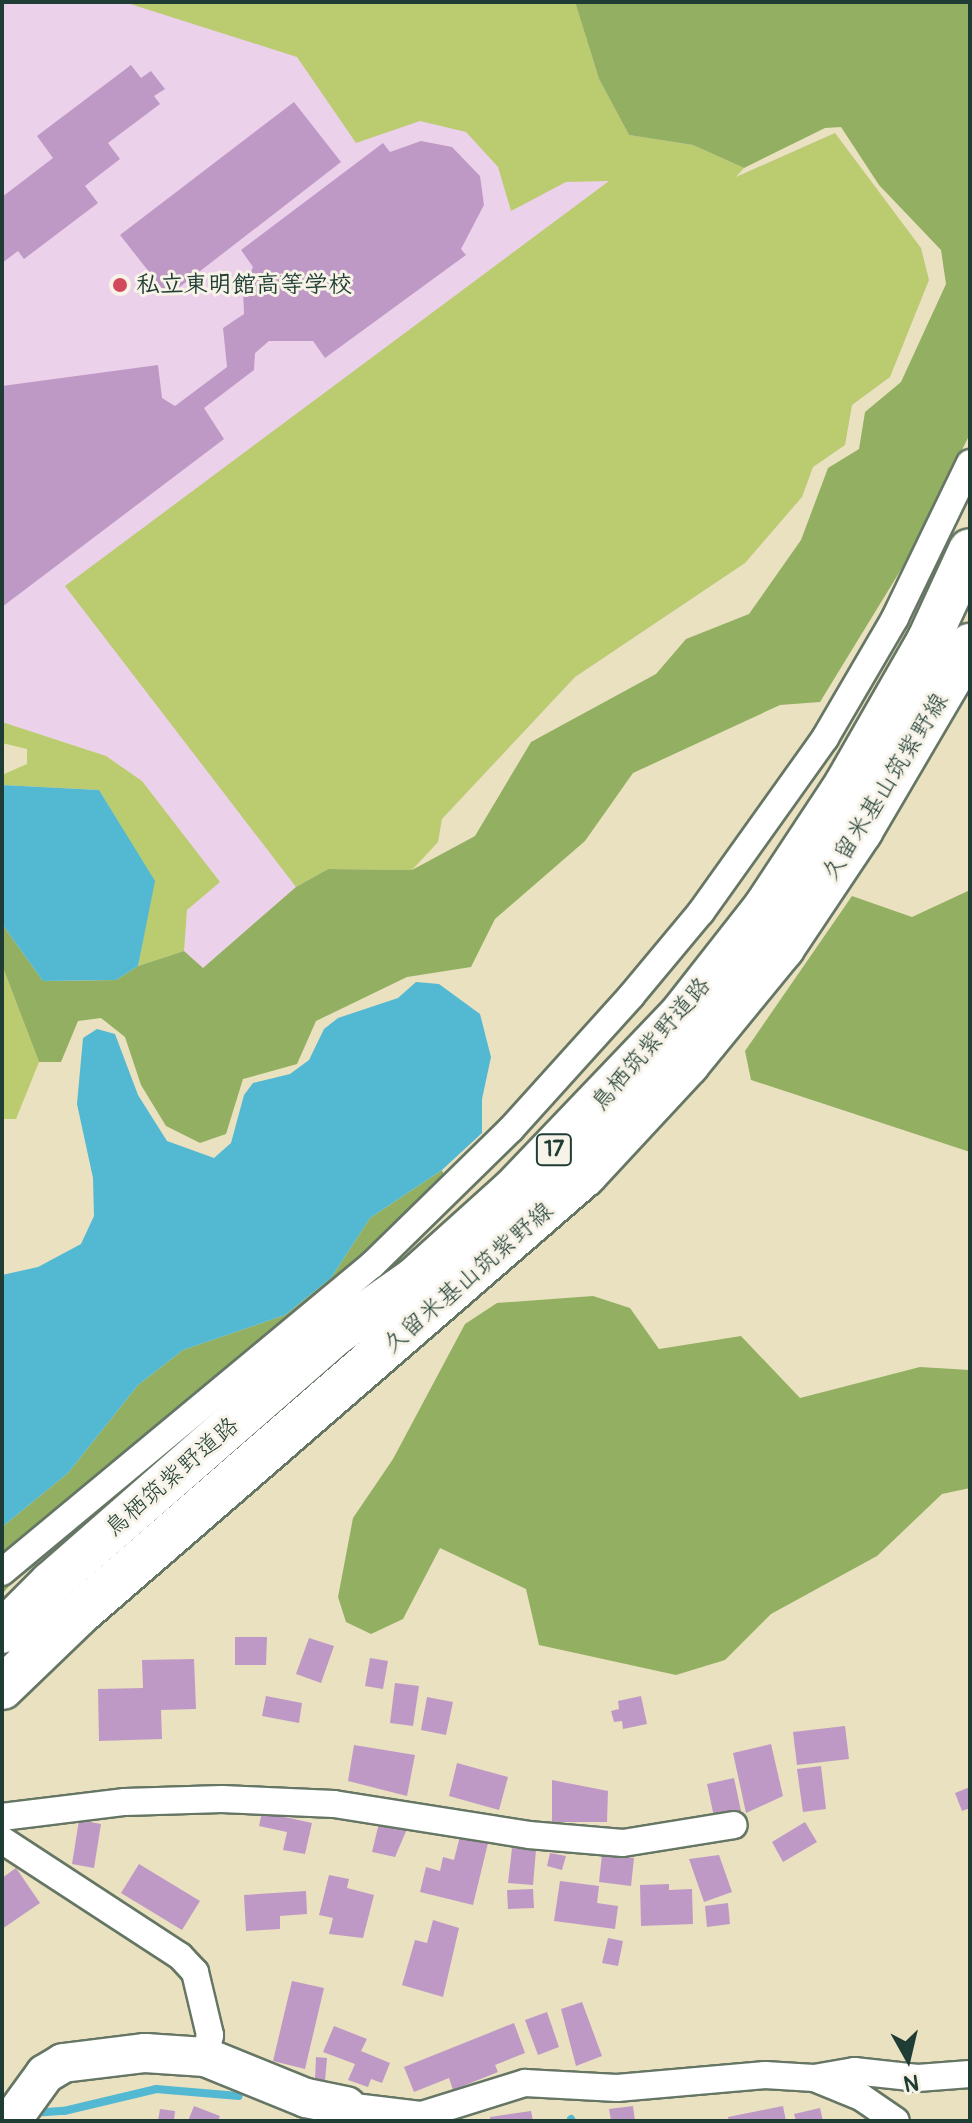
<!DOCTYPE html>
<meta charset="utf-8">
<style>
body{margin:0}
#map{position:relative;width:972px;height:2123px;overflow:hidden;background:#eae1c0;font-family:Pangolin,"Klee One",sans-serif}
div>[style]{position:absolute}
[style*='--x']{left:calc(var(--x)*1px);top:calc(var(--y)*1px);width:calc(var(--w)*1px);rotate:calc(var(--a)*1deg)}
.built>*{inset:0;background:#ecd1ea}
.green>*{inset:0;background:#bacc6f}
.forest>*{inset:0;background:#93b062}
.water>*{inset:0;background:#53b8d2}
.stream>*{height:8px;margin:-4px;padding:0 4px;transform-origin:4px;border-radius:4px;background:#53b8d2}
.building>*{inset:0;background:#bf99c6}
.roads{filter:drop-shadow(2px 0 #667665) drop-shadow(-2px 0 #667665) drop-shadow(0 2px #667665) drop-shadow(0 -2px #667665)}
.street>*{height:26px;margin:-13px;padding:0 13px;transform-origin:13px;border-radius:13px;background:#fff}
.secondary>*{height:38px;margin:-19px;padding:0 19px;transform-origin:19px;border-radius:19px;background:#fff}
.primary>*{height:42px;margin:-21px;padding:0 21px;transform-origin:21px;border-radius:21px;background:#fff}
.dots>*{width:22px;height:22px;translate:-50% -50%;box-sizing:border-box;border:4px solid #f7f3e8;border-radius:50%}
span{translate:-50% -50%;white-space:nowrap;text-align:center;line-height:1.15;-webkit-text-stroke:6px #f7f3e8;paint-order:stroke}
.shield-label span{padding:2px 6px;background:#f7f3e8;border:2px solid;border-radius:6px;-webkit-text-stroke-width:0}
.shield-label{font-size:22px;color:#1f3d34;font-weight:700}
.poi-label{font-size:24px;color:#1f3d34;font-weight:700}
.left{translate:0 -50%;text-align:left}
.street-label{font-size:24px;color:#1f3d34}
.frame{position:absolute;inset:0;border:4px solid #1f3d34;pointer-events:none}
.north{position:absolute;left:868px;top:2019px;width:80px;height:80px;-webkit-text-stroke:6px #f7f3e8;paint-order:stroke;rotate:172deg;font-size:22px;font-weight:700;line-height:32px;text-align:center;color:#1f3d34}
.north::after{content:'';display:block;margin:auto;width:28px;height:36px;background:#1f3d34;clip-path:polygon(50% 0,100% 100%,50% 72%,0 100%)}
</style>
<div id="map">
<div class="built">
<div style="clip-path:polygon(2px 2px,520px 2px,733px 178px,835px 133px,921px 248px,929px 280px,890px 377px,852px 405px,845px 445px,813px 467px,802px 497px,745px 563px,575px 677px,442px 819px,438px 842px,328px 869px,296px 887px,203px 968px,184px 951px,187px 910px,219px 882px,142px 781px,106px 756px,2px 722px)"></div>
</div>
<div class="green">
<div style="clip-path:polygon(124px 2px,575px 2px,599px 79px,629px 135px,693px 145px,744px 168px,736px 177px,835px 133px,921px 248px,929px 280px,890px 377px,852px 405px,845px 445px,813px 467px,802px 497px,745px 563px,575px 677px,442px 819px,438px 842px,412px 870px,328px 869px,296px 887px,65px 586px,609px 181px,566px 182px,511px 211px,498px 167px,466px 132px,420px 121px,356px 143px,297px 57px)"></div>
<div style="clip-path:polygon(2px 722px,106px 756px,142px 781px,220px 882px,187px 910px,184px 951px,138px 966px,154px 881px,99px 790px,2px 785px,2px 775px,27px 764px,27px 749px,2px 743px)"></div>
<div style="clip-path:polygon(2px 965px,39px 1062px,16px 1119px,2px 1119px)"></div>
</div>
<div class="forest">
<div style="clip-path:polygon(575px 2px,970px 2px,970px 434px,902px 568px,820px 702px,780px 705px,633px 773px,585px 841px,495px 919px,471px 967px,407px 977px,316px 1021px,297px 1064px,243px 1079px,226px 1134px,200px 1143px,166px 1126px,141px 1085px,125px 1037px,101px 1018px,78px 1021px,61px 1062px,39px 1062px,2px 965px,2px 924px,43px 981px,116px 980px,138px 966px,184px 951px,203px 968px,296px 887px,328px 869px,412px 870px,475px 836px,531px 742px,656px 674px,686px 639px,749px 614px,801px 540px,828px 468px,859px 449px,865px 412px,901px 382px,946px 284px,941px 250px,879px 185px,841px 127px,825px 128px,744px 168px,693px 145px,629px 135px,599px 79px)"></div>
<div style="clip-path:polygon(970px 890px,970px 1152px,751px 1080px,745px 1051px,852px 896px,912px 917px)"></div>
<div style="clip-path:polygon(442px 1170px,452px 1198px,54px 1536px,2px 1594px,2px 1527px,68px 1473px,138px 1385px,183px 1350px,285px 1315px,331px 1278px,370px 1218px)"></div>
<div style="clip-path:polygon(593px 1296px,630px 1308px,659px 1349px,741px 1336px,800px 1398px,920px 1367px,970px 1370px,970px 1488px,942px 1494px,877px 1556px,771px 1614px,725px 1660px,676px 1675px,539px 1645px,526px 1589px,440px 1548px,403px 1619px,371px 1634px,346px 1622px,338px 1597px,353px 1518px,393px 1459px,465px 1324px,497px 1303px)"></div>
</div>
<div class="water">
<div style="clip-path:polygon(2px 785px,99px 790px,155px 881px,138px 966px,116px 980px,43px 981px,2px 924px)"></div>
<div style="clip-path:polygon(416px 982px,439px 984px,480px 1014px,491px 1057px,482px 1099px,482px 1133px,442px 1170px,370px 1218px,331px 1278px,285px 1315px,183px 1350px,138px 1385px,68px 1473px,2px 1527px,2px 1275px,38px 1267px,81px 1244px,94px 1216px,93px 1178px,77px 1104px,83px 1038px,97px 1029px,115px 1034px,138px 1095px,167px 1141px,214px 1158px,231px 1143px,244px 1095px,253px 1083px,290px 1074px,309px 1060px,324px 1029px,338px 1018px,398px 998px)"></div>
</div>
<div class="stream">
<div style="--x:32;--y:2113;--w:32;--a:-4"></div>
<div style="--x:64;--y:2111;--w:95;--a:-13.4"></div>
<div style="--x:156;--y:2089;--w:83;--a:4.8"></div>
<div style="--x:571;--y:2119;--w:2;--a:63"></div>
</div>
<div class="building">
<div style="clip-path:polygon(131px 65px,141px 78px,151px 71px,165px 89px,154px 96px,160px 104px,108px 143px,120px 159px,85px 186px,98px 203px,24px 259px,18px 251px,2px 263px,2px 197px,53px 158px,37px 136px)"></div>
<div style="clip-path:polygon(294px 102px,341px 162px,168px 296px,120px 235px)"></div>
<div style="clip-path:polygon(421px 141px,452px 147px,480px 176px,484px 205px,461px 249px,466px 255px,325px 358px,313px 341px,269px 341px,255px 353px,254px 370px,204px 408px,224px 439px,2px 607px,2px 386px,158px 365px,162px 398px,175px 406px,227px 367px,223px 328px,244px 314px,243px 289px,253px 267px,241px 250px,383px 143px,390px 152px)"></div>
<div style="clip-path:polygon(235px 1637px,267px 1637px,266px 1665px,235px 1665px)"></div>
<div style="clip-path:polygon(309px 1638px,334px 1646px,321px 1683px,296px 1674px)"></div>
<div style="clip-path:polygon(370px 1658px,388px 1661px,383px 1689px,365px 1686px)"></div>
<div style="clip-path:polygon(194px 1659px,196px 1709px,161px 1710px,162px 1739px,99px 1741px,98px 1689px,143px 1688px,142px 1660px)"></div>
<div style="clip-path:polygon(395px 1683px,419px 1686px,413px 1726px,390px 1723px)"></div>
<div style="clip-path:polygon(266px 1696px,302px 1703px,299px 1723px,262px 1716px)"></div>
<div style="clip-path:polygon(641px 1696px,647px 1724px,623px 1729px,622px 1721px,614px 1722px,611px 1711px,619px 1709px,618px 1701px)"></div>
<div style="clip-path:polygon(427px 1697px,453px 1702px,446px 1735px,421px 1730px)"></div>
<div style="clip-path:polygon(845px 1726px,849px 1759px,797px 1765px,793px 1732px)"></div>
<div style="clip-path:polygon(771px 1744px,783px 1796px,746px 1813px,733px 1753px)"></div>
<div style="clip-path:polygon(354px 1745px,415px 1755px,407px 1796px,348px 1781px)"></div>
<div style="clip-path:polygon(457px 1763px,508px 1777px,499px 1810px,449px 1796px)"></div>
<div style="clip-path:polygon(821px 1766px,826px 1809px,803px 1812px,797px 1769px)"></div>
<div style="clip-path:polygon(734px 1778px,741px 1811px,714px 1817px,707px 1784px)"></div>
<div style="clip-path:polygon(552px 1780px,608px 1791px,607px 1822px,552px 1822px)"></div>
<div style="clip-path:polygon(970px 1787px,970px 1808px,962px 1811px,955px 1793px)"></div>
<div style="clip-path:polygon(262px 1812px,312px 1823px,305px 1854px,283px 1850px,287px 1832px,259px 1826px)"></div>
<div style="clip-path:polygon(79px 1820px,101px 1824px,94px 1868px,72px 1864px)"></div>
<div style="clip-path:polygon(805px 1822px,817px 1842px,783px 1862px,772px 1842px)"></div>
<div style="clip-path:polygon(379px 1823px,407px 1829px,395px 1857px,372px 1852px)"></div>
<div style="clip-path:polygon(460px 1836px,488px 1843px,473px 1905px,420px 1892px,426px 1867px,440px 1871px,443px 1857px,454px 1860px)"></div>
<div style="clip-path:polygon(512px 1848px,536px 1850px,533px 1885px,508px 1883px)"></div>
<div style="clip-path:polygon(550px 1853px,566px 1856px,562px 1870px,547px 1866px)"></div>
<div style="clip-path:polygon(602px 1855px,634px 1858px,631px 1886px,599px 1882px)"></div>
<div style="clip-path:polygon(719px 1855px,732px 1892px,704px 1902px,689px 1859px)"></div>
<div style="clip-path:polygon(139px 1864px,200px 1901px,182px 1930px,121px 1893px)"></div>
<div style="clip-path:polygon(16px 1868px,40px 1903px,2px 1929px,2px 1878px)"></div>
<div style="clip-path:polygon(329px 1875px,349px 1879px,347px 1888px,374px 1895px,363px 1938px,329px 1934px,333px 1918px,319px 1915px)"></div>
<div style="clip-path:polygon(560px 1881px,599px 1886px,597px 1903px,618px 1906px,615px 1929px,554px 1921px)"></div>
<div style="clip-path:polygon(669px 1884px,669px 1890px,692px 1889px,693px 1924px,641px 1926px,640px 1885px)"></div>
<div style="clip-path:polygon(533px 1889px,534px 1908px,508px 1909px,507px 1890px)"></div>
<div style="clip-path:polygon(306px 1891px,307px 1914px,280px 1916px,280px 1929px,246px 1931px,244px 1895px)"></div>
<div style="clip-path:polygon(728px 1903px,730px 1924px,707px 1927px,705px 1906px)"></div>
<div style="clip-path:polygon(433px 1920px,459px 1928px,443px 1997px,402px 1985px,415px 1940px,427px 1943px)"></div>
<div style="clip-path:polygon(608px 1938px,623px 1941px,618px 1966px,602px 1963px)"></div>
<div style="clip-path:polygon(292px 1981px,324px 1988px,305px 2069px,273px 2061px)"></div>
<div style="clip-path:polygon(582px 2002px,602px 2056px,576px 2066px,561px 2009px)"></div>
<div style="clip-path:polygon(547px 2012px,559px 2047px,538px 2055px,525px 2020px)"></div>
<div style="clip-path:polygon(514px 2023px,525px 2053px,495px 2065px,498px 2072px,453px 2090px,449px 2078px,414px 2092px,404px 2067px)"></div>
<div style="clip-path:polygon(334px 2026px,367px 2039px,361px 2051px,390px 2063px,382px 2083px,371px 2079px,368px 2087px,348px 2080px,355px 2064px,323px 2052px)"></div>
<div style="clip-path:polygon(316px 2057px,327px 2058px,325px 2081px,315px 2080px)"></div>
<div style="clip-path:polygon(194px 2106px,220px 2116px,218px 2121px,188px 2121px)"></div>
<div style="clip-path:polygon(633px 2106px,635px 2121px,611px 2121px,609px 2109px)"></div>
<div style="clip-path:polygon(783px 2106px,786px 2121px,729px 2121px,728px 2117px)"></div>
<div style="clip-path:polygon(820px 2108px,823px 2121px,796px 2121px,794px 2114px)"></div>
<div style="clip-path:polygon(160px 2109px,175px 2111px,174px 2121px,158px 2121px)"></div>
<div style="clip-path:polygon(531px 2111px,533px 2121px,490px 2121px,490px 2117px)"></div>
</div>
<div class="roads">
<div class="street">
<div style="--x:2;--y:1572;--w:481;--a:-39.7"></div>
<div style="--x:372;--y:1265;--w:194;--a:-44.4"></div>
<div style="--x:511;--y:1129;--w:179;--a:-47.9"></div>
<div style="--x:631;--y:996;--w:109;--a:-50.2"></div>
<div style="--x:701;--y:912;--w:214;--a:-54.5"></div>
<div style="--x:825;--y:738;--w:139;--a:-59.7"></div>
<div style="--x:895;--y:618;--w:172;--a:-64.2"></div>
<div style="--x:2;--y:1817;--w:124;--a:-7"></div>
<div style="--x:125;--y:1802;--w:97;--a:-1.8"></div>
<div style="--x:222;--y:1799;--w:112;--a:2.6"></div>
<div style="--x:334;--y:1804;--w:197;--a:9"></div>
<div style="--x:529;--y:1835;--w:94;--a:4.9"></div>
<div style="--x:623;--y:1843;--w:112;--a:-9.2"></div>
<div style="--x:2;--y:1840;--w:212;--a:33.1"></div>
<div style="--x:180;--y:1956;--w:22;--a:47"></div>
<div style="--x:195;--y:1972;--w:65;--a:76.6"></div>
<div style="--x:210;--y:2035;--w:23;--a:103"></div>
<div style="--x:814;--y:2078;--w:41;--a:-9.9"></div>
<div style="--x:854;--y:2071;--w:64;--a:6.2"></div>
<div style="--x:918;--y:2078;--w:52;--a:-4.4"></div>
<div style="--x:342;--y:2121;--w:16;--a:-75"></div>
<div style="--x:346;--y:2106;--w:77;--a:6.8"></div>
<div style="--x:422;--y:2115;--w:108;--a:-17.3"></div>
<div style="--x:525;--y:2083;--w:92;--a:3.1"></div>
<div style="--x:617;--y:2088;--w:149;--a:-5"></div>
<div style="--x:765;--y:2075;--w:49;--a:3.5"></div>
<div style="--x:814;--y:2078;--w:51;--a:22"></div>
<div style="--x:861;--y:2097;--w:42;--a:34.4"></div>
</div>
<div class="secondary">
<div style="--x:11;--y:2121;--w:58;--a:-54.1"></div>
<div style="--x:45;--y:2074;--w:21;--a:-31"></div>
<div style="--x:63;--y:2063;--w:83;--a:-7"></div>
<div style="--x:145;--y:2053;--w:60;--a:3.8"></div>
<div style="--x:205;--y:2057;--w:109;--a:22.1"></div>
<div style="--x:306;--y:2098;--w:41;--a:11.3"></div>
</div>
<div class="primary">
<div style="--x:2;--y:1632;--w:69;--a:-45"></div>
<div style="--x:51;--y:1583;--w:380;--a:-41.2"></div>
<div style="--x:337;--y:1333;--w:93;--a:-34.9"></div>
<div style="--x:413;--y:1280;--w:135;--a:-42"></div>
<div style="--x:513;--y:1190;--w:245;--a:-46.3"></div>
<div style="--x:682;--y:1013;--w:135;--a:-51.9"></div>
<div style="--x:765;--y:907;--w:147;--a:-56.6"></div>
<div style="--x:846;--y:784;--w:165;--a:-60.2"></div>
<div style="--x:928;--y:641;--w:100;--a:-65.2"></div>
<div style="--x:2;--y:1688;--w:108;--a:-43.9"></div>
<div style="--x:80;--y:1613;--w:668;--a:-40.94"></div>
<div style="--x:585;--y:1175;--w:151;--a:-47.1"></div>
<div style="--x:688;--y:1064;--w:150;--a:-50.7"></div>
<div style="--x:783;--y:948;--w:141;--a:-56.3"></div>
<div style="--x:861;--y:831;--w:216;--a:-59.6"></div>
</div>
</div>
<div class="dots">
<div style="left:120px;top:285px;background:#d1495b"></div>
</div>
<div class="shield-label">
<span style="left:554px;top:1150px">17</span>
</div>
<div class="poi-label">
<span class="left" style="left:136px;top:285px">私立東明館高等学校</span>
</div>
<div class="street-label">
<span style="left:885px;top:787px;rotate:-58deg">久留米基山筑紫野線</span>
<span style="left:651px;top:1044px;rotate:-49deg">鳥栖筑紫野道路</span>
<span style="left:468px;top:1278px;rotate:-41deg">久留米基山筑紫野線</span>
<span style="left:172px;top:1477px;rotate:-41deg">鳥栖筑紫野道路</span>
</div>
<div class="frame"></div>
<div class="north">N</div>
</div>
